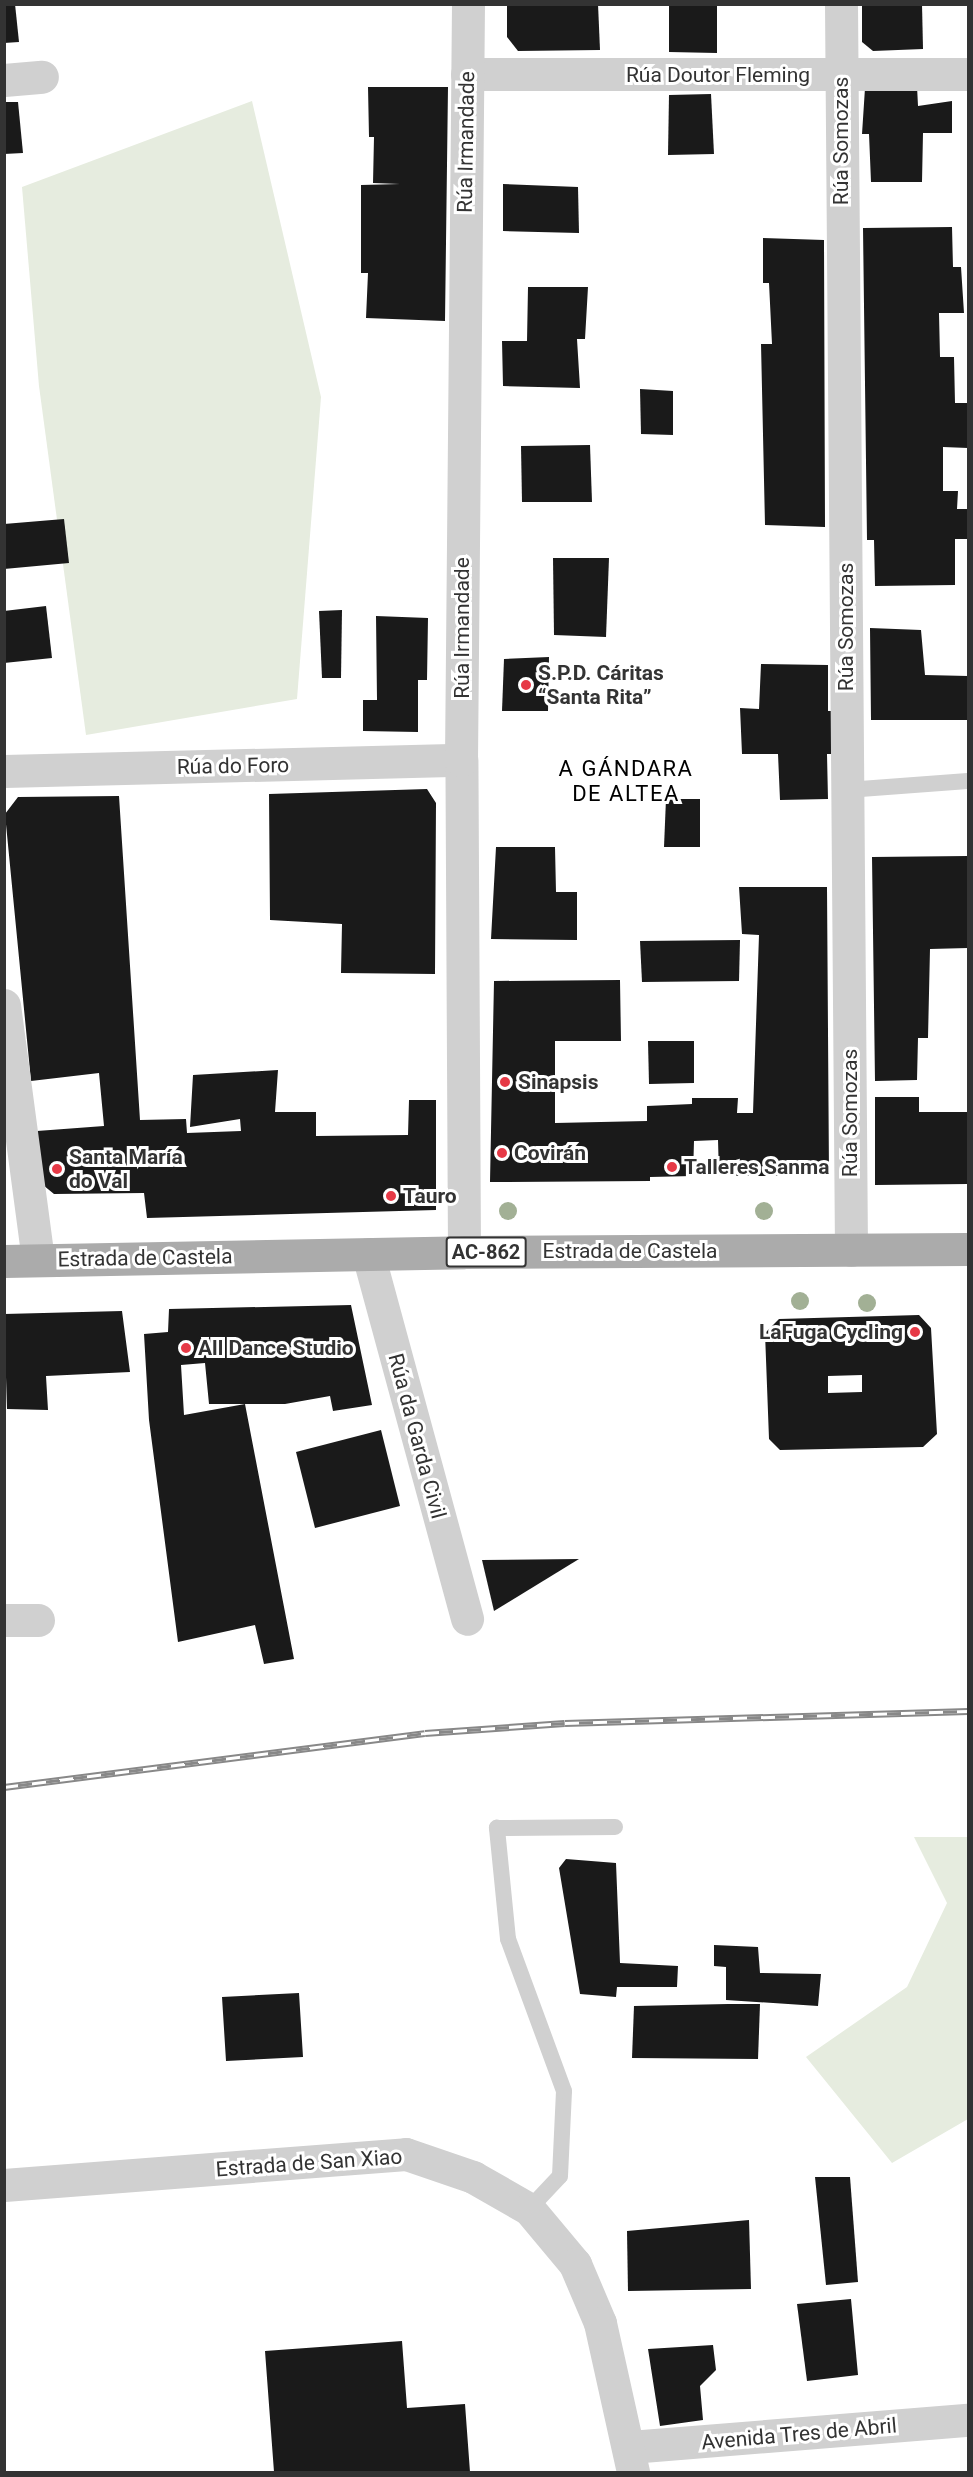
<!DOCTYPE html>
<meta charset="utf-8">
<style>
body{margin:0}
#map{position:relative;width:973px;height:2477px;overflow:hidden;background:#fff;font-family:Roboto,sans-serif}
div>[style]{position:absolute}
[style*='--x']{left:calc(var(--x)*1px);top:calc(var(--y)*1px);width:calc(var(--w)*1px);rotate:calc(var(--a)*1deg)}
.green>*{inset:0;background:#e6ecdf}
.building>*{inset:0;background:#1a1a1a}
.service>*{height:16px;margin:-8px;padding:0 8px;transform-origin:8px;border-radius:8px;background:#d0d0d0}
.minor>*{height:33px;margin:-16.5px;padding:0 16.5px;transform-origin:16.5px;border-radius:16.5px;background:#d0d0d0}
.tertiary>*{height:33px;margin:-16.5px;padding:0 16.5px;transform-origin:16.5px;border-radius:16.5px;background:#d0d0d0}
.primary>*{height:33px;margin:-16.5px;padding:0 16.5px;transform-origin:16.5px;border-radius:16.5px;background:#ababab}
.rail>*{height:7px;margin-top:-3.5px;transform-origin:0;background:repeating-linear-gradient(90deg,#fff 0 14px,#888 0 28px);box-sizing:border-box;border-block:2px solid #888}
.trees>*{width:18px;height:18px;margin:-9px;border-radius:50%;background:#a2b095}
.dots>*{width:16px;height:16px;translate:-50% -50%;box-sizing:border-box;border:3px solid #fff;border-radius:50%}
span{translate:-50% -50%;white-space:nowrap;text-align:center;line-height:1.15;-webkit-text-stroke:6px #fff;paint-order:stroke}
.shield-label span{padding:2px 4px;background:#fff;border:2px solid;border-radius:4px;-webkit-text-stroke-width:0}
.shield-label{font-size:20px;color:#333;font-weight:700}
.street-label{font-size:21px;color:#333}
.poi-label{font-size:21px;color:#333;font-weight:700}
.left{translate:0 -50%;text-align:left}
.right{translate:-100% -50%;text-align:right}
.neighbourhood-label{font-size:22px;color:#000;letter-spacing:1.5px}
.frame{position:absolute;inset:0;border:6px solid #333;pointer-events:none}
</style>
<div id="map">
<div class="green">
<div style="clip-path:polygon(252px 101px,321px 397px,297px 699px,86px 735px,39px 386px,22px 187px)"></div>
<div style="clip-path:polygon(914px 1837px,968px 1837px,968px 2119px,892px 2163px,806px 2057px,907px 1987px,947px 1903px)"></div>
</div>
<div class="building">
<div style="clip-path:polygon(4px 4px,15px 4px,19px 42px,4px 43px)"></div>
<div style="clip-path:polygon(507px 4px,598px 4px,600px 50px,518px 51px,507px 37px)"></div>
<div style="clip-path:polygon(669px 4px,717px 4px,717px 53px,669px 52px)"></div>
<div style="clip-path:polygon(862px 4px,922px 4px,923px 49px,873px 51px,862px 42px)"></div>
<div style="clip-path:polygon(917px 86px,918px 106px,952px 101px,952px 133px,923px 133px,922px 182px,871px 182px,869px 134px,862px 134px,865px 88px)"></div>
<div style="clip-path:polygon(368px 87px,448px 87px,445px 321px,366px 318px,368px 273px,361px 273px,361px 185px,400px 184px,373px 183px,374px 137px,369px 137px)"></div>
<div style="clip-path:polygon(711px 94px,714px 154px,668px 155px,669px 95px)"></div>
<div style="clip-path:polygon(4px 102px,18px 102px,23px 153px,4px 154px)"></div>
<div style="clip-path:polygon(503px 184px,578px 187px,579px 233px,503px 231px)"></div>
<div style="clip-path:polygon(952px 227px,953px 267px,961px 267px,964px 313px,939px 313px,940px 357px,954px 357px,955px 403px,968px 403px,968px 448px,943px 447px,943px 491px,958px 491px,957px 509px,968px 509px,968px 539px,955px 539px,955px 585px,875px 586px,874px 540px,867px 540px,863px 228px)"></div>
<div style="clip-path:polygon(763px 238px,824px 240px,825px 527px,765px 525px,761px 344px,772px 344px,769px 283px,763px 283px)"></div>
<div style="clip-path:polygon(528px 287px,588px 287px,585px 339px,577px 339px,580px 388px,503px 386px,502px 341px,527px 341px)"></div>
<div style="clip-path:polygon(640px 389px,673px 391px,673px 435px,641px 434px)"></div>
<div style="clip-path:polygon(590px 445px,592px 502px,522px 502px,521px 446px)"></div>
<div style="clip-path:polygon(64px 519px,69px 563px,4px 569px,4px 524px)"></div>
<div style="clip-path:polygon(553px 558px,609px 558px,606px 637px,554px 635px)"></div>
<div style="clip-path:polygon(46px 606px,52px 658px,4px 663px,4px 611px)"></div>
<div style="clip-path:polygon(342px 610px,341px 678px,322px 678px,319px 611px)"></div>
<div style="clip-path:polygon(376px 616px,428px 618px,427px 680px,418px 680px,418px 732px,363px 731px,363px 700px,377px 700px)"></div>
<div style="clip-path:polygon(870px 628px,921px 630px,925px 675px,968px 676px,968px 720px,871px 720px)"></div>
<div style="clip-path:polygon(549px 657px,548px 711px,502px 711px,504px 659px)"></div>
<div style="clip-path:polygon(761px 664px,828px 665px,828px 711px,836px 711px,834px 754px,827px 754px,828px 799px,780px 800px,778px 754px,742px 754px,740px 708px,759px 709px)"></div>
<div style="clip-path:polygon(427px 789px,436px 803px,435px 974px,341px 973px,342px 924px,270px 920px,269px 794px)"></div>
<div style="clip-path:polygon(119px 796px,140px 1120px,186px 1119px,187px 1133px,241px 1131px,240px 1119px,190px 1127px,193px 1075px,278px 1070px,275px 1112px,316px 1112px,316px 1136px,408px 1135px,409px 1100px,436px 1100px,436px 1210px,147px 1218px,144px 1193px,54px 1194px,43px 1185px,37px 1131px,104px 1126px,99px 1073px,31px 1081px,5px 814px,18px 797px)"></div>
<div style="clip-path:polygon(666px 799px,700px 799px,700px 847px,664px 847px)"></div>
<div style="clip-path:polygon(496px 847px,555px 847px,556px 892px,577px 892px,577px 940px,491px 939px)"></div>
<div style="clip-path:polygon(968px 856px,968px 948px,930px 949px,928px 1038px,918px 1038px,917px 1080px,875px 1081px,872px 857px)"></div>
<div style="clip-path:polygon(739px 887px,827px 887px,829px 1176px,719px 1176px,718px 1140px,694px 1141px,693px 1176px,650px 1177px,650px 1181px,490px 1182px,494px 981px,620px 980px,621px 1041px,555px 1041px,555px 1123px,647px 1121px,647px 1106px,692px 1104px,692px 1098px,738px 1098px,737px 1113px,753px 1113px,759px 935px,742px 934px)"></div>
<div style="clip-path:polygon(740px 940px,739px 981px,642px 982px,640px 941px)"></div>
<div style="clip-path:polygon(648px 1041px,694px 1041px,694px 1083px,649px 1084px)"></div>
<div style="clip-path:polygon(875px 1097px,919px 1097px,919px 1112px,968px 1112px,968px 1184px,875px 1185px)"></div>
<div style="clip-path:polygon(351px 1305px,372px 1405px,333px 1411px,330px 1396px,285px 1404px,209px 1404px,205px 1363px,181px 1365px,184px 1415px,245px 1404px,294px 1659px,264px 1664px,255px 1625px,178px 1642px,149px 1420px,144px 1334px,168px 1332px,169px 1309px)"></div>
<div style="clip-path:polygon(122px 1311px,130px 1372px,46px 1376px,48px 1410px,7px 1409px,4px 1314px)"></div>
<div style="clip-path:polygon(evenodd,919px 1315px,931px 1328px,937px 1434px,923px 1447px,780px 1450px,769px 1439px,765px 1333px,779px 1319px,919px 1315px,862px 1375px,862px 1392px,828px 1393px,828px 1376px,862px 1375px)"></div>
<div style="clip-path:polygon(381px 1430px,400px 1506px,315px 1528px,296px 1452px)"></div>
<div style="clip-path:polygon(579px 1559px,494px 1611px,482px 1560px)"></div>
<div style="clip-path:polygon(566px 1859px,616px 1863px,620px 1963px,678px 1966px,677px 1987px,617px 1987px,616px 1997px,580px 1994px,559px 1868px)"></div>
<div style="clip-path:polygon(714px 1945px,758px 1947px,760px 1973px,821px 1974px,818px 2006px,726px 2000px,726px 1967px,714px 1966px)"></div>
<div style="clip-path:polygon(299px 1993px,303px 2057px,226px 2061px,222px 1997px)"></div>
<div style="clip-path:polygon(728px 2004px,760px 2004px,758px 2059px,632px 2058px,634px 2006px)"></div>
<div style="clip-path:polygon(815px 2177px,850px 2177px,858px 2282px,826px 2285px)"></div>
<div style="clip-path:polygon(749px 2220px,751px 2289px,628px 2291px,627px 2231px)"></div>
<div style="clip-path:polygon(851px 2299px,858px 2375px,807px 2381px,797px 2304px)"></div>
<div style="clip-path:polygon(402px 2341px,407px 2408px,465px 2404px,470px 2472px,274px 2472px,265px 2351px)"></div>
<div style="clip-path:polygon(713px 2345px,716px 2370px,700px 2386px,703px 2420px,660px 2426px,648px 2349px)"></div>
</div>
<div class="service">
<div style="--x:847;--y:790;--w:121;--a:-4.3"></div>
<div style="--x:529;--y:2209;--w:45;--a:-46.8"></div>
<div style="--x:560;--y:2176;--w:85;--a:-87.3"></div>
<div style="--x:564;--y:2091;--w:162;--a:-110.2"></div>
<div style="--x:508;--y:1939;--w:112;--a:-95.7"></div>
<div style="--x:497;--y:1828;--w:118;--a:-0.5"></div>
</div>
<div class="minor">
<div style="--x:841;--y:4;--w:1246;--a:89.54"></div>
<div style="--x:467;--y:74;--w:501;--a:0"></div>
<div style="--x:4;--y:80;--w:38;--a:-5"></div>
<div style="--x:4;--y:771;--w:457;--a:-1.4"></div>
<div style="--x:4;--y:1005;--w:257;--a:82.4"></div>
<div style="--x:464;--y:1252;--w:492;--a:-90.3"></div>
<div style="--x:461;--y:760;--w:756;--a:-89.47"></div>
<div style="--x:368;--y:1254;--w:378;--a:74.8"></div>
<div style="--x:4;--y:1620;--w:34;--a:0"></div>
<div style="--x:630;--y:2447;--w:339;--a:-4.6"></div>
</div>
<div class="tertiary">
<div style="--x:4;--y:2185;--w:403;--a:-4.4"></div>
<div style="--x:406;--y:2154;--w:71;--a:18.9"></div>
<div style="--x:473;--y:2177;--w:64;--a:29.7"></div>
<div style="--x:529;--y:2209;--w:72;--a:50.1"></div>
<div style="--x:575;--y:2264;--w:64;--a:67"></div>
<div style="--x:600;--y:2323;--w:153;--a:77.5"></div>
</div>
<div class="primary">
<div style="--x:4;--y:1261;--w:460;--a:-1.1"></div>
<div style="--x:464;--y:1252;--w:504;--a:-0.34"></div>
</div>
<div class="rail">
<div style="--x:4;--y:1787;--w:424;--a:-7.3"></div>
<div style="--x:425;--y:1733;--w:140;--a:-4.1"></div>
<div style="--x:565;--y:1723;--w:403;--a:-1.7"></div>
</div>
<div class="trees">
<div style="left:508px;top:1211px"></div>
<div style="left:764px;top:1211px"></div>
<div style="left:800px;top:1301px"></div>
<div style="left:867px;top:1303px"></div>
</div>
<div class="dots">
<div style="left:526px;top:685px;background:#e63946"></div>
<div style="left:505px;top:1082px;background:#e63946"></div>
<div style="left:502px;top:1153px;background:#e63946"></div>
<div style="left:672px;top:1167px;background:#e63946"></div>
<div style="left:57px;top:1169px;background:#e63946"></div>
<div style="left:391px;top:1196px;background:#e63946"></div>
<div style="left:915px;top:1332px;background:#e63946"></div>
<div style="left:186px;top:1348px;background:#e63946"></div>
</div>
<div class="shield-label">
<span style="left:486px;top:1252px">AC-862</span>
</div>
<div class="street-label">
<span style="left:718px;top:75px">Rúa Doutor Fleming</span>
<span style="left:841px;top:141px;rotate:-90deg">Rúa Somozas</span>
<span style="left:466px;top:142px;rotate:-89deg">Rúa Irmandade</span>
<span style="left:846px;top:627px;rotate:-90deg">Rúa Somozas</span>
<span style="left:462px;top:628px;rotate:-90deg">Rúa Irmandade</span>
<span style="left:233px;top:766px;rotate:-1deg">Rúa do Foro</span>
<span style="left:850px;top:1113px;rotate:-90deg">Rúa Somozas</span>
<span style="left:630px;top:1251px">Estrada de Castela</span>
<span style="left:145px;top:1258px;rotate:-1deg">Estrada de Castela</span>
<span style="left:417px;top:1436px;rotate:75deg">Rúa da Garda Civil</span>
<span style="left:309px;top:2163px;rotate:-4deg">Estrada de San Xiao</span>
<span style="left:799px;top:2434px;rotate:-5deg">Avenida Tres de Abril</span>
</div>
<div class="poi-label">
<span class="left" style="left:538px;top:685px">S.P.D. Cáritas<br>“Santa Rita”</span>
<span class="left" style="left:518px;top:1082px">Sinapsis</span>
<span class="left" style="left:514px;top:1153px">Covirán</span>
<span class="left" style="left:69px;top:1169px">Santa María<br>do Val</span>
<span class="left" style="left:684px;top:1167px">Talleres Sanma</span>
<span class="left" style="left:403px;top:1196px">Tauro</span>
<span class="right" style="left:903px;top:1332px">LaFuga Cycling</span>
<span class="left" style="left:198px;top:1348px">All Dance Studio</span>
</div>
<div class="neighbourhood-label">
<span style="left:626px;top:781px">A GÁNDARA<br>DE ALTEA</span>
</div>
<div class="frame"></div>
</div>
